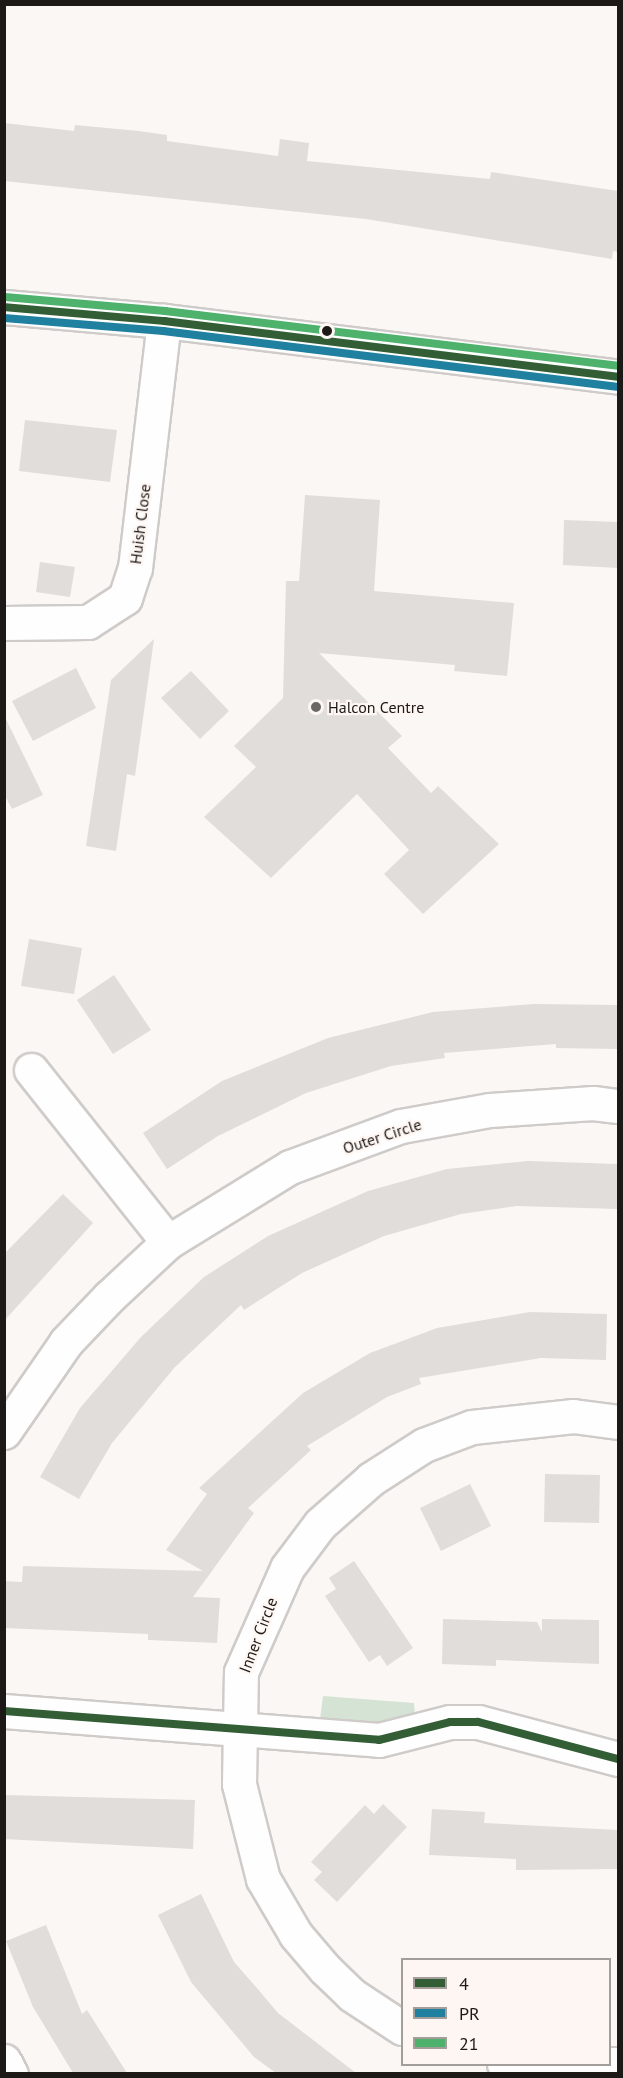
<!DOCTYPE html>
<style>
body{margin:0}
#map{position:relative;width:623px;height:2078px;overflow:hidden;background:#fbf7f5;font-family:"PT Sans",sans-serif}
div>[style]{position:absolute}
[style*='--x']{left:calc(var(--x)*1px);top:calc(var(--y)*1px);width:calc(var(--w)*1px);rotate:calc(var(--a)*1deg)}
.green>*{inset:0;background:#d4e3d3}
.building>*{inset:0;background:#e1dddb}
.roads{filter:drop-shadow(2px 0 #cfcbc9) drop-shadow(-2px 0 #cfcbc9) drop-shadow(0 2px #cfcbc9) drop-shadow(0 -2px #cfcbc9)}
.minor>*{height:33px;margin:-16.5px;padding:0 16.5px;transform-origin:16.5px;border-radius:16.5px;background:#fefefe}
.bus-1>*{height:8px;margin:-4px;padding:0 4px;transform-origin:4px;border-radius:4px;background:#325d35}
.bus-2>*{height:8px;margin:-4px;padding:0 4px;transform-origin:4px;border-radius:4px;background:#2080a0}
.bus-3>*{height:8px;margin:-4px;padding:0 4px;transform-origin:4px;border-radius:4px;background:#4eb16c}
.dots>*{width:16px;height:16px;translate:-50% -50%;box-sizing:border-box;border:3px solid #fef6f2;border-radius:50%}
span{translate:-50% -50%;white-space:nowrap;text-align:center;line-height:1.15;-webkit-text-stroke:4.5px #fef6f2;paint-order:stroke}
.street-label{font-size:16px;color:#1d1917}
.poi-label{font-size:16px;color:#1d1917}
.left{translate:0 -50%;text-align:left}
.frame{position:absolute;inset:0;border:6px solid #1d1917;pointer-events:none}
.legend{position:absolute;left:401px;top:1958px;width:210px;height:108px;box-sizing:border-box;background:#fef6f2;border:2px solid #a49e9a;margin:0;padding:8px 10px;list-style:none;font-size:18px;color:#1d1917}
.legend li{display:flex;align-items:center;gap:12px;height:30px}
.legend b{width:30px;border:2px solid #a49e9a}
</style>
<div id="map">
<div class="green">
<div style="clip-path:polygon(323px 1696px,414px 1703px,416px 1732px,318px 1736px)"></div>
</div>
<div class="building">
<div style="clip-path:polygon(4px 123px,74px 131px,75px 125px,139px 131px,167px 135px,167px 141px,278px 156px,280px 139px,309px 143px,307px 161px,490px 179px,491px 172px,618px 191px,618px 252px,613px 251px,612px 259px,366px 219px,4px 181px)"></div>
<div style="clip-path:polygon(25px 420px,117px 430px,110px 482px,19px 471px)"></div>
<div style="clip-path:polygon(305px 495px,380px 500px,374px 591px,514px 603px,507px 676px,454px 671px,455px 665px,319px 653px,402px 736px,388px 748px,431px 793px,438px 786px,499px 844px,423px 914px,384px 874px,409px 850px,357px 794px,271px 878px,204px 817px,256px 767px,234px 746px,283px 698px,286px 581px,299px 581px)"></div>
<div style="clip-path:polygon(564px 520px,618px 522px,618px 568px,563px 565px)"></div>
<div style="clip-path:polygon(40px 562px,75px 567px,70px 597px,36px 592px)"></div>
<div style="clip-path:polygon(154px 639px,135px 776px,127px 774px,116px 851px,86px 846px,111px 680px)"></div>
<div style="clip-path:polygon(76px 668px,96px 708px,33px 741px,12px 701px)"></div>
<div style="clip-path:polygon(191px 671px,229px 711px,200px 739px,161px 698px)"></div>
<div style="clip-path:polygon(4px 715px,43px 795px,12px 809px,4px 794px)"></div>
<div style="clip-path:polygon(29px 939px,82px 948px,74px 994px,21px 986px)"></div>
<div style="clip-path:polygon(114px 975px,151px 1030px,113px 1054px,77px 1000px)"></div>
<div style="clip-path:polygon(534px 1004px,618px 1005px,618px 1049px,556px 1048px,556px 1044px,444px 1053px,445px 1058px,391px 1066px,306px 1093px,218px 1136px,167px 1169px,143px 1133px,222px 1081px,328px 1038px,433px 1012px)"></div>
<div style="clip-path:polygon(528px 1161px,618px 1164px,618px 1209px,517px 1206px,461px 1214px,384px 1236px,302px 1273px,244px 1310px,241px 1305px,175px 1367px,112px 1443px,79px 1499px,40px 1477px,80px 1408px,141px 1337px,204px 1277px,268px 1236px,368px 1191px,447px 1169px)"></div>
<div style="clip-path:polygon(63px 1194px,93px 1223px,4px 1321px,4px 1254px)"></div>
<div style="clip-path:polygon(530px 1312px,607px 1314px,606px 1360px,541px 1358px,419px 1378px,421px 1384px,387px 1397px,307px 1446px,311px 1450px,248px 1508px,254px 1513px,193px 1597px,220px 1598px,217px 1643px,148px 1640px,148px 1634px,4px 1628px,4px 1581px,22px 1582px,23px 1566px,203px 1571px,166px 1550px,207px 1494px,199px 1488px,303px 1393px,370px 1353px,405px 1340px,437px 1328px)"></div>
<div style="clip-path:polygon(545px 1474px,600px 1475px,599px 1523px,544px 1522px)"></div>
<div style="clip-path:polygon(470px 1484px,491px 1526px,441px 1551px,420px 1508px)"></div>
<div style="clip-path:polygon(354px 1561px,413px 1648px,387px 1666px,380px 1655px,369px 1662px,325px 1596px,336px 1589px,329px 1578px)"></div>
<div style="clip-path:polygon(443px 1619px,537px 1622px,542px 1632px,542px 1619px,599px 1620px,599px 1664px,496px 1660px,496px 1666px,442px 1664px)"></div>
<div style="clip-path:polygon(4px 1795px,195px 1800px,193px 1849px,4px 1839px)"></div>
<div style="clip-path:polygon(383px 1804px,407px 1827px,337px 1902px,314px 1880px,322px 1872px,311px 1862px,365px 1805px,374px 1814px)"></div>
<div style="clip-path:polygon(432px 1809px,485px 1812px,484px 1823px,618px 1830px,618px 1869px,516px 1870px,516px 1859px,429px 1855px)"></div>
<div style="clip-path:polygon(201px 1894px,234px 1962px,256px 1987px,278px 2013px,356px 2073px,276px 2073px,254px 2057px,191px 1982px,158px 1915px)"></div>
<div style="clip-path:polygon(46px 1925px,82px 2014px,87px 2010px,127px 2073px,73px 2073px,33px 2007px,6px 1941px)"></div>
</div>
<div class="roads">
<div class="minor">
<div style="--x:4;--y:307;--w:161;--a:5"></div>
<div style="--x:164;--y:321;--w:457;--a:7"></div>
<div style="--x:4;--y:623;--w:84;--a:-0.7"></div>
<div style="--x:88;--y:622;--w:44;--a:-33"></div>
<div style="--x:125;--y:598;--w:32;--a:-72"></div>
<div style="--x:135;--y:568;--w:249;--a:-83.3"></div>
<div style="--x:31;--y:1070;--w:220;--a:51.5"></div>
<div style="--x:4;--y:1432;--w:109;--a:-55.4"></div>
<div style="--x:66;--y:1342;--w:62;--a:-46.3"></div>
<div style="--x:109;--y:1297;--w:81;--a:-43"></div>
<div style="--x:168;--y:1242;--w:143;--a:-31.6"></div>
<div style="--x:290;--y:1167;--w:118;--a:-20.3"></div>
<div style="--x:401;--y:1126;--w:90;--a:-10.2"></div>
<div style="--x:490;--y:1110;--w:103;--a:-3.9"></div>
<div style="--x:593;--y:1103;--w:25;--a:7"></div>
<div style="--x:4;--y:1711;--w:376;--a:4.4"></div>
<div style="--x:379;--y:1740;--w:73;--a:-14.2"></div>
<div style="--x:450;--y:1722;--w:28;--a:0"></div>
<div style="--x:478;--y:1722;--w:145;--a:14.8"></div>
<div style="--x:402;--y:2028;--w:60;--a:-146.6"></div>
<div style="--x:352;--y:1995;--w:37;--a:-136"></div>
<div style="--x:325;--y:1969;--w:45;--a:-130.5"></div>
<div style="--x:296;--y:1935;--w:65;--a:-120.5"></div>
<div style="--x:263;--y:1879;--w:98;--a:-104.2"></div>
<div style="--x:239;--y:1784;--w:112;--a:-89"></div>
<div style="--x:241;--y:1672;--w:114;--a:-66.1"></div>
<div style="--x:287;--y:1568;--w:55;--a:-53.1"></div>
<div style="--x:320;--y:1524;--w:68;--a:-41.4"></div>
<div style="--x:371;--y:1479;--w:63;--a:-32.7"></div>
<div style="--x:424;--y:1445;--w:51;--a:-20.6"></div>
<div style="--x:472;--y:1427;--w:102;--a:-6.2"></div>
<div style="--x:573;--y:1416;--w:45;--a:7.6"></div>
<div style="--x:4;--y:2061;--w:15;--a:62"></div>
<div style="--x:504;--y:2064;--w:114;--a:0"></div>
</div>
</div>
<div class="bus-1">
<div style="--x:4;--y:307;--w:161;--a:5"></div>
<div style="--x:164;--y:321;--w:457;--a:7"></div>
<div style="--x:4;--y:1711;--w:376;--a:4.4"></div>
<div style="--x:379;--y:1740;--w:73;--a:-14.2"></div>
<div style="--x:450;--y:1722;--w:28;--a:0"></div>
<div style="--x:478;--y:1722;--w:145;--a:14.8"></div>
</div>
<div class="bus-2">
<div style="--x:4;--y:318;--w:160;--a:4.7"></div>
<div style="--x:163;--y:331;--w:457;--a:7"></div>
</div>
<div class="bus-3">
<div style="--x:5;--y:297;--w:161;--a:5"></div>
<div style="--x:165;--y:311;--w:456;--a:6.9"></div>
</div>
<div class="dots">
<div style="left:327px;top:331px;background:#1d1917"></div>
<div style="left:316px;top:707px;background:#6b6765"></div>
</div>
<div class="street-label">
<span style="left:140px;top:524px;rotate:-83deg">Huish Close</span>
<span style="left:382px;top:1136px;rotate:-18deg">Outer Circle</span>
<span style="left:258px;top:1635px;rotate:-69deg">Inner Circle</span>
</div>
<div class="poi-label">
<span class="left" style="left:328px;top:707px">Halcon Centre</span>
</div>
<div class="frame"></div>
<ul class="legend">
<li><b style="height:8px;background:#325d35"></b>4</li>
<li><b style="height:8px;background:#2080a0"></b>PR</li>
<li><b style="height:8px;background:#4eb16c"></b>21</li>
</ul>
</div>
